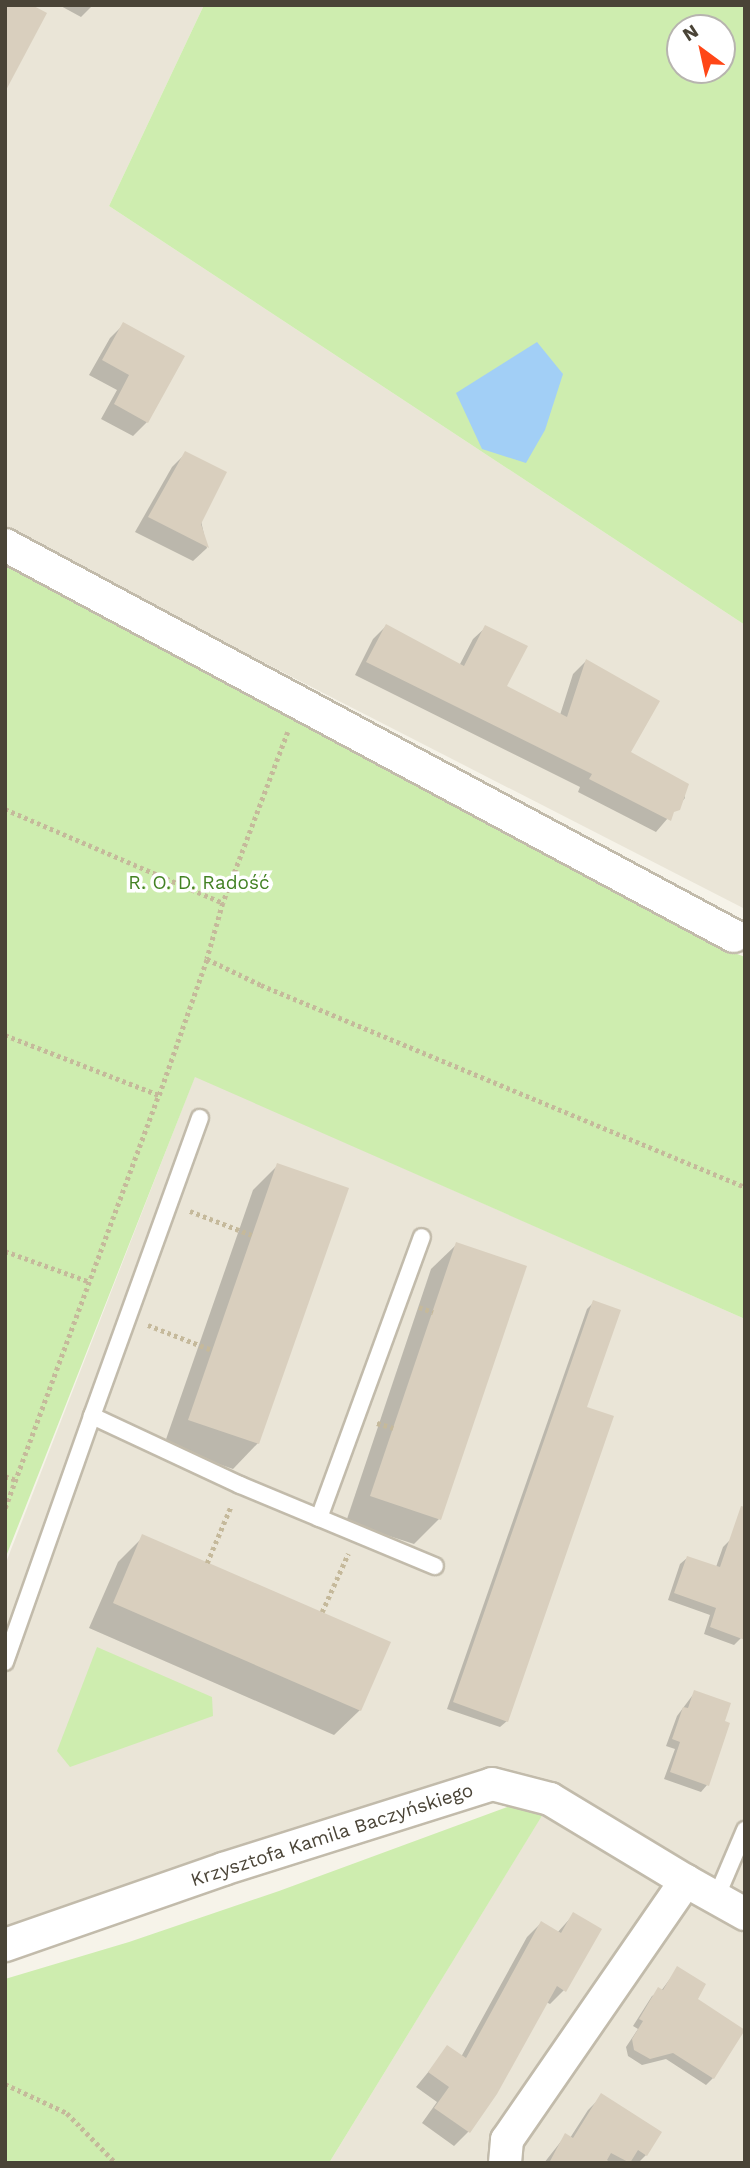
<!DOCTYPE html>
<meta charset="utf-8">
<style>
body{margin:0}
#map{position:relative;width:750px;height:2168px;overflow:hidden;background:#f6f3e9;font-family:"Work Sans",sans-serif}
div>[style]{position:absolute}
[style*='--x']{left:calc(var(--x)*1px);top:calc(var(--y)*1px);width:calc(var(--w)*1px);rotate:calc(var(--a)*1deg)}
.residential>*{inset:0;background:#eae5d7}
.green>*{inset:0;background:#ceedaf}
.water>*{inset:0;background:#a2cff6}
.shadow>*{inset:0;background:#0003}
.building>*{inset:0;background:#d9cfbe}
.path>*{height:4.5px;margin-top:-2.25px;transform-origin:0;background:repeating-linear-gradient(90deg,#c5b99b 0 3.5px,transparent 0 7px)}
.roads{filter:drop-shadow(2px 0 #c2bbab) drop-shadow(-2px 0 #c2bbab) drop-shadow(0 2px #c2bbab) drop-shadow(0 -2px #c2bbab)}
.lane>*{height:16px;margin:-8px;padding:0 8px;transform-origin:8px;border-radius:8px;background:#fff}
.street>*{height:32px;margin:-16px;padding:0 16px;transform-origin:16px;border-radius:16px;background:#fff}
span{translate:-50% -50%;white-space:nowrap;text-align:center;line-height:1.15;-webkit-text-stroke:7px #fff;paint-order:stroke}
.park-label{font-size:19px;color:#438224}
.street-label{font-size:19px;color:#4a4437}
.frame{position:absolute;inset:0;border:7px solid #4a4437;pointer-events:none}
.north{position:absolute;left:666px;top:14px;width:70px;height:70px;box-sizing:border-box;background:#fff;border:2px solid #b7b4af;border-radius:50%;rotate:327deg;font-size:19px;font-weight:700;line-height:28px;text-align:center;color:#4a4437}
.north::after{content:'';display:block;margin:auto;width:24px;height:32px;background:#ff4617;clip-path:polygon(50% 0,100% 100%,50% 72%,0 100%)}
</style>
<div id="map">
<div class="residential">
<div style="clip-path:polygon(5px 5px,204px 5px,109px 206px,745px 625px,745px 909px,5px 530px)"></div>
<div style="clip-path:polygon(195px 1076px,745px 1319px,745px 2163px,329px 2163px,558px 1789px,499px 1774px,231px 1850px,5px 1926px,5px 1565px)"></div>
</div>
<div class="green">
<div style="clip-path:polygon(evenodd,204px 5px,745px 5px,745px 625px,109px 206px,204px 5px,680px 28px,722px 28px,722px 70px,680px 70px,680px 28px)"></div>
<div style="clip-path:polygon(5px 559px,719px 947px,745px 957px,745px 1319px,195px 1077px,5px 1559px)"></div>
<div style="clip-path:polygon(97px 1647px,212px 1697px,213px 1716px,70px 1767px,57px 1751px)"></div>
<div style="clip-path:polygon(559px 1788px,329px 2163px,5px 2163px,5px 1979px,129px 1942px,279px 1891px)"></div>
</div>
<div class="water">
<div style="clip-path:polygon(537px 342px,563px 374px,545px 430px,526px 463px,482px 449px,456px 393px)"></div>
</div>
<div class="shadow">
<div style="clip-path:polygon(59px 5px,93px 5px,81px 17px)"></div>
<div style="clip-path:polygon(124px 324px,147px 422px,133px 436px,101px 419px,117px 390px,89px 375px,110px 338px)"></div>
<div style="clip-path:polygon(186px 453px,207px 548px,193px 561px,135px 532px,172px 467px)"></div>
<div style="clip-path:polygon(386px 626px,459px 666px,473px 639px,486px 627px,504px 687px,560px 715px,573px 674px,586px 661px,629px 752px,683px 791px,685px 798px,656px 832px,578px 792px,580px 787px,355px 675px,373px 639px)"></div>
<div style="clip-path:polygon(278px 1165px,258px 1443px,233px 1469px,164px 1445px,253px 1190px)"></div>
<div style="clip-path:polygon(457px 1244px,439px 1519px,414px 1544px,346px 1522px,431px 1269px)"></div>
<div style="clip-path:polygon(594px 1302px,507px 1721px,500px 1727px,447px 1709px,587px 1309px)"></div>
<div style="clip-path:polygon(143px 1537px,360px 1710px,334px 1735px,89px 1628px,118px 1562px)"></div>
<div style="clip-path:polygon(730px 1540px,741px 1638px,734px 1645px,704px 1634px,710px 1615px,668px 1600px,680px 1564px,687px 1558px,716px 1567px,723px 1547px)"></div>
<div style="clip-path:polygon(695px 1692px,707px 1785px,701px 1792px,664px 1779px,675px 1749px,666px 1746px,677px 1716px)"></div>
<div style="clip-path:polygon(574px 1914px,564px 1990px,550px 2004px,546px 2002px,468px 2132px,454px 2146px,422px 2123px,437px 2102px,416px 2087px,448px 2048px,461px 2057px,527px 1937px,541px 1923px,557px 1933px)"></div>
<div style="clip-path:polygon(678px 1968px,695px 2000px,713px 2078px,706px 2085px,666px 2059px,642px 2065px,628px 2056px,626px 2047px,638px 2029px,633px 2026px,652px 1996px,661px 1991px)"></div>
<div style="clip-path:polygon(602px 2096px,646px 2155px,638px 2163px,544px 2163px,566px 2135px,570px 2138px,588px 2110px)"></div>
</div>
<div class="building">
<div style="clip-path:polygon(5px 5px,32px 5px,47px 13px,5px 92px)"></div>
<div style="clip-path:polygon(123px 322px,185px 356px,148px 423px,114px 404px,129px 375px,102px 360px)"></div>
<div style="clip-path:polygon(185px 451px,227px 472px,201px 524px,209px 548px,148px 517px)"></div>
<div style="clip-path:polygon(386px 624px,464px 666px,485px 625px,528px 646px,507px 686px,567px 717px,586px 659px,660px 701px,631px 752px,689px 784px,680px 810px,674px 812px,671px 821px,589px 779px,592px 774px,366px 662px)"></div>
<div style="clip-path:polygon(277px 1163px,349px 1188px,259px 1444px,188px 1420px)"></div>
<div style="clip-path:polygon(456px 1242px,527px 1266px,441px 1520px,370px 1496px)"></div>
<div style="clip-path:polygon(593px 1300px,621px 1310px,587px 1407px,614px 1416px,508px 1722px,453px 1702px)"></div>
<div style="clip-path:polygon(741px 1506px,745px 1507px,745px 1640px,710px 1627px,716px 1608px,674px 1593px,687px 1556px,720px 1567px)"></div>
<div style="clip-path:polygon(142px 1534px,391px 1642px,361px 1711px,113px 1603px)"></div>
<div style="clip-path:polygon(694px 1690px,731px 1703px,725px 1721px,730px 1723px,709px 1786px,670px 1772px,680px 1742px,672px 1739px,683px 1707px,688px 1708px)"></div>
<div style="clip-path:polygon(573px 1912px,602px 1929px,566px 1992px,557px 1986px,497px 2094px,470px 2133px,434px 2108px,449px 2087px,428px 2072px,447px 2045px,466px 2058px,541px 1921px,561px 1933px)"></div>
<div style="clip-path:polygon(677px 1966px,706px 1984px,698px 1999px,745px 2030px,714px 2079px,673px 2053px,650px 2059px,634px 2050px,632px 2039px,643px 2021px,639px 2019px,658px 1987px,663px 1990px)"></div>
<div style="clip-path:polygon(601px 2093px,662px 2132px,647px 2156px,638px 2150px,630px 2163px,611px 2153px,607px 2160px,611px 2163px,549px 2163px,565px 2133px,573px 2138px)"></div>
</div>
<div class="path">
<div style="--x:288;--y:732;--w:183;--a:110.8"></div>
<div style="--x:223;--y:903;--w:58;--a:105.9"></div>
<div style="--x:207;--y:959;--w:60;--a:25.7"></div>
<div style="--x:261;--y:985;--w:524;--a:22.65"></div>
<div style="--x:5;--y:809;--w:237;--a:23.3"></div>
<div style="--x:5;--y:1035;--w:165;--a:21.3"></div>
<div style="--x:159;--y:1095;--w:144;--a:-70.6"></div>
<div style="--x:190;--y:1211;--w:66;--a:21.2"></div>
<div style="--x:5;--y:1251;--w:90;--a:20"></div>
<div style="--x:419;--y:1307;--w:15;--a:20"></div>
<div style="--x:148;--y:1325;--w:69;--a:21.3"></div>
<div style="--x:377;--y:1423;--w:17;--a:17"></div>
<div style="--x:5;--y:1476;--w:12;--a:20"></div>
<div style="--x:5;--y:1508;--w:441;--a:-69.6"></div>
<div style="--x:207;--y:1563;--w:62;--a:-67.2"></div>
<div style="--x:322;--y:1612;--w:64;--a:-65.9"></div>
<div style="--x:5;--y:2084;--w:68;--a:25.1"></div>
<div style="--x:67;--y:2113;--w:70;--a:45.6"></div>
</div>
<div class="roads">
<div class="lane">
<div style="--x:92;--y:1416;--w:317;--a:-70.1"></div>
<div style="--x:319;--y:1518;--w:299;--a:-69.9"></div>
<div style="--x:5;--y:1662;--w:261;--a:-70.5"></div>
<div style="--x:92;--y:1416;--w:163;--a:25"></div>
<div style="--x:240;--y:1485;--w:211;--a:22.6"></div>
<div style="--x:716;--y:1898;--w:74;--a:-66.9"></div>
</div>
<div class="street">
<div style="--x:5;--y:545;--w:827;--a:28.21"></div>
<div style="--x:5;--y:1945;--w:231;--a:-19.2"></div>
<div style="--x:223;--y:1869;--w:282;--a:-17.5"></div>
<div style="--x:492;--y:1784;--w:60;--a:14.5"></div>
<div style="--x:550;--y:1799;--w:159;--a:31.1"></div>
<div style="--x:505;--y:2163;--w:23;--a:-85"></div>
<div style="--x:507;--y:2140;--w:315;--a:-55.4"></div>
<div style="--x:686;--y:1881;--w:68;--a:29.2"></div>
</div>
</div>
<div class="park-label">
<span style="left:199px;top:883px">R. O. D. Radość</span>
</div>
<div class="street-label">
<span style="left:332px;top:1835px;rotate:-18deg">Krzysztofa Kamila Baczyńskiego</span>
</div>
<div class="frame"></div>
<div class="north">N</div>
</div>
